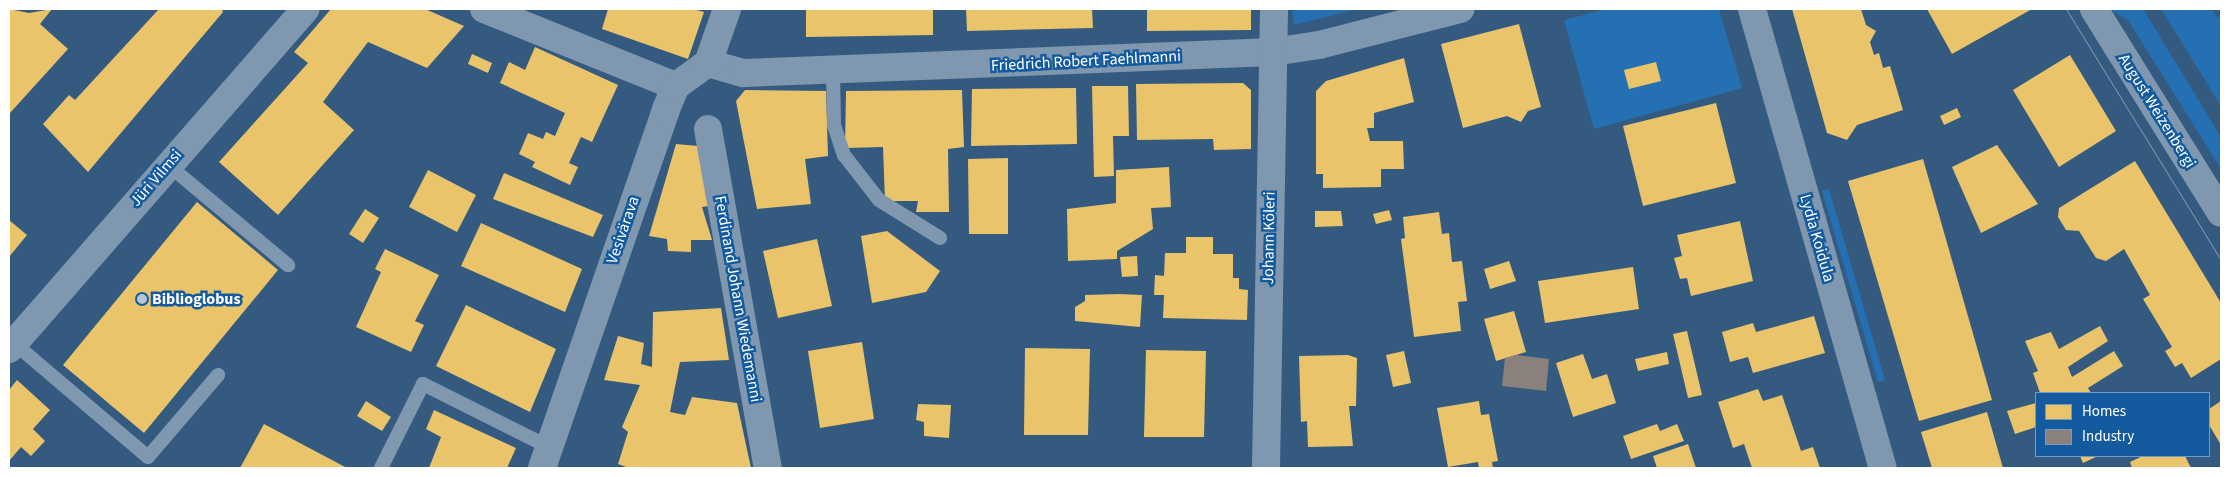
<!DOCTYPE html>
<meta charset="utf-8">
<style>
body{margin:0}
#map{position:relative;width:2230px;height:477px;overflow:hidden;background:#345a80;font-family:"Source Sans 3",sans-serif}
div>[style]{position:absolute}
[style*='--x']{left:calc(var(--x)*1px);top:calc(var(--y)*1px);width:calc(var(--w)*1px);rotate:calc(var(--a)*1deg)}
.green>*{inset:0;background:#2570b3}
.homes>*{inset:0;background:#e9c46a}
.industry>*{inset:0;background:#8a817c}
.service>*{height:14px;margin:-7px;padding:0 7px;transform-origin:7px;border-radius:7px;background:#7f98b0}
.minor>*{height:28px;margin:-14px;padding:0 14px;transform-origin:14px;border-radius:14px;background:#7f98b0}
.tertiary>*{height:28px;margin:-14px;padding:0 14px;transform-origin:14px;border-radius:14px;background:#7f98b0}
.tram>*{height:1px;margin:-0.5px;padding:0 0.5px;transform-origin:0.5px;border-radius:0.5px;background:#7f96af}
.dots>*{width:14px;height:14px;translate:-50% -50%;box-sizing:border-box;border:2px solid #145a9f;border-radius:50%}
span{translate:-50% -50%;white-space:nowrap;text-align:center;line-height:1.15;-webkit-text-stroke:5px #145a9f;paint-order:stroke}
.street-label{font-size:16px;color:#fff}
.poi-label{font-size:16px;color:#fff;font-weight:700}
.left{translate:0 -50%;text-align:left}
.frame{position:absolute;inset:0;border:10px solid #fff;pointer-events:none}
.legend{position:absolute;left:2035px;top:392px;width:175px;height:65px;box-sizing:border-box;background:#145a9f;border:1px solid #729cc5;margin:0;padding:6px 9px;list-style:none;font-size:15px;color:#fff}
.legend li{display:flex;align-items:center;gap:10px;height:25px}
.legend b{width:25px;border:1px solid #729cc5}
</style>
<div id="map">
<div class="green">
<div style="clip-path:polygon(1292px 9px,1357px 9px,1294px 25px)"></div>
<div style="clip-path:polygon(1606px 9px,1719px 9px,1742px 88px,1594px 129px,1564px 20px)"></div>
<div style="clip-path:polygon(2109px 9px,2143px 9px,2221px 137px,2221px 169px,2128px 20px)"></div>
<div style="clip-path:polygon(2161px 9px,2212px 9px,2218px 18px,2221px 16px,2221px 106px)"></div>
<div style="clip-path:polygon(1829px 189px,1885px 380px,1878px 382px,1822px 191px)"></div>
</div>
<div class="homes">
<div style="clip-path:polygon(9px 9px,29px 13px,52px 9px,40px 24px,68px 49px,10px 113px)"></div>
<div style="clip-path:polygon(159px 9px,222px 9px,223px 12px,88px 172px,43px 124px,69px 95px,75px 100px)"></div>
<div style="clip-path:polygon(331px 9px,425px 9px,464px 26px,427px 68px,368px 42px,323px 102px,354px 130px,278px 215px,219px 162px,308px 63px,294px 52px)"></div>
<div style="clip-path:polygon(608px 9px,693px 9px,704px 12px,688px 59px,602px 29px)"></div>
<div style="clip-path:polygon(806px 9px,933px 9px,933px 35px,806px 37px)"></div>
<div style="clip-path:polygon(966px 9px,1092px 9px,1093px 28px,967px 31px)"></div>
<div style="clip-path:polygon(1147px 9px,1251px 9px,1251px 30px,1147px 31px)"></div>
<div style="clip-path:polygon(1792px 9px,1861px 9px,1866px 25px,1876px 31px,1870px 42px,1874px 55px,1879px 53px,1883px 68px,1890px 66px,1903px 110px,1857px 125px,1847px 140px,1827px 133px)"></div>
<div style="clip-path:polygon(1927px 9px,2032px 9px,1952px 54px)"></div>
<div style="clip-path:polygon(1519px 24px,1541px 107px,1528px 111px,1521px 122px,1507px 116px,1463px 128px,1441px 44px)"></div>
<div style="clip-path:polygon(535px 47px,618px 85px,592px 142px,581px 137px,569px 163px,578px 167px,570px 185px,532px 167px,535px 162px,519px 154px,528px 133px,543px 139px,546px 132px,555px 136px,565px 113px,500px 83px,509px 62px,525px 70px)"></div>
<div style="clip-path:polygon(472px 54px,492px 63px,488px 73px,468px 64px)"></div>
<div style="clip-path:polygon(2070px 55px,2116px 131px,2059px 167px,2013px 90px)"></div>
<div style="clip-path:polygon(1404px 58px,1414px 102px,1374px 113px,1374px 128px,1367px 128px,1370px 141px,1403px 141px,1404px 169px,1381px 169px,1381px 187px,1323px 188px,1323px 174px,1316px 174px,1316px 91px,1326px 81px)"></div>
<div style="clip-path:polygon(1656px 62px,1661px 81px,1629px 89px,1624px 70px)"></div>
<div style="clip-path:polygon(1243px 83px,1251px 90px,1251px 149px,1214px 150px,1213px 139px,1137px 140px,1136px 84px)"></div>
<div style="clip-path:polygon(1092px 86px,1128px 86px,1129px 136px,1113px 136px,1114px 176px,1094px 177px)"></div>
<div style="clip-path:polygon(1076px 88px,1077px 144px,971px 146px,972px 89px)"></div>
<div style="clip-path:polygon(745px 90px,826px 91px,828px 156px,805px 159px,811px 204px,757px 209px,736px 101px)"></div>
<div style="clip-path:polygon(962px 90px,964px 147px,948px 149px,949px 212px,916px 212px,918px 201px,885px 201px,883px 147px,845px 148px,846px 91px)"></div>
<div style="clip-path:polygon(1716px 103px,1736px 183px,1643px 206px,1623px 126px)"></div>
<div style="clip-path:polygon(1957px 108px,1961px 117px,1944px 125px,1940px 116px)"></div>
<div style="clip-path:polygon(676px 144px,698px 146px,709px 206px,702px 207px,712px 240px,691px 240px,691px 252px,668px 251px,667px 239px,649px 236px)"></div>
<div style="clip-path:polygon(1997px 145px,2038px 204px,1981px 233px,1952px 167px)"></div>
<div style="clip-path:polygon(1008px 158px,1008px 234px,969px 234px,968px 159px)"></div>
<div style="clip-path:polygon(1923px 159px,1992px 400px,1919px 421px,1848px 181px)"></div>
<div style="clip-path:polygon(2135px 161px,2221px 303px,2221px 359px,2191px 378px,2182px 363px,2175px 367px,2165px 351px,2172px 347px,2143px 299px,2150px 295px,2124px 249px,2106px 261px,2096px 258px,2079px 231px,2066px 230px,2058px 217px,2059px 208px)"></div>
<div style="clip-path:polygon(1169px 167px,1171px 207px,1151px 208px,1153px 229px,1117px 251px,1117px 259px,1068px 261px,1067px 209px,1116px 203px,1116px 170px)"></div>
<div style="clip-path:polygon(428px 170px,476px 195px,457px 232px,409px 207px)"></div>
<div style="clip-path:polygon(504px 173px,603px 215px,593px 237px,493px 199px)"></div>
<div style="clip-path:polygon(197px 202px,278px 270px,144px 433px,63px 365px)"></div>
<div style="clip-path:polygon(365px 209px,379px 218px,363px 243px,349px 234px)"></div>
<div style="clip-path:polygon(1389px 210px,1392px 220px,1376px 224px,1373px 214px)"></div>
<div style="clip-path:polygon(1315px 211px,1341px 211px,1343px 226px,1315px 227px)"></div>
<div style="clip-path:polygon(1439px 212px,1442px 234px,1449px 233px,1452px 262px,1462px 261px,1467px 301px,1458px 302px,1461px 331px,1414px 337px,1401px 239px,1405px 238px,1403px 217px)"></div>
<div style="clip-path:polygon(9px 220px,27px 235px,9px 257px)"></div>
<div style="clip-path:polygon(1740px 221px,1753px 281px,1691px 296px,1687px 278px,1680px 279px,1674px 258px,1682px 256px,1677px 235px)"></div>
<div style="clip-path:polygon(481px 223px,582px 269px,565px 312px,461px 266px)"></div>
<div style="clip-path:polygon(887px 231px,940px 271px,926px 292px,872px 303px,861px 236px)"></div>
<div style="clip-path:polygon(1186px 237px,1213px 237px,1213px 254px,1233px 254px,1233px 278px,1239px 278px,1239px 289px,1248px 290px,1247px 320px,1163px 318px,1164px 295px,1154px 295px,1155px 275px,1164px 276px,1165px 253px,1186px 253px)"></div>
<div style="clip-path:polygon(817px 239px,832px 306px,778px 318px,763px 251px)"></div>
<div style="clip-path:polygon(385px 249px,439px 275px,415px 321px,424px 325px,411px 352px,356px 327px,381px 272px,375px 269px)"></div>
<div style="clip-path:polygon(1137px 256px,1138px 276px,1122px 277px,1120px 257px)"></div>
<div style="clip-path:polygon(1509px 261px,1516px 281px,1490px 289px,1484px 269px)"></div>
<div style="clip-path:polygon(1633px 267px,1639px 309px,1545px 323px,1538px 281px)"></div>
<div style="clip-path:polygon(1119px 294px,1142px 295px,1140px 327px,1075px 321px,1075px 307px,1085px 301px,1085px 295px)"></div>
<div style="clip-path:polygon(466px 305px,556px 349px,530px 412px,436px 366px)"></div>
<div style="clip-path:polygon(721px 308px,729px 360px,680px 362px,670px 412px,685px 415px,692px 397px,737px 403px,751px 468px,629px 468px,618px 464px,628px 432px,622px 427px,640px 385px,604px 380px,618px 336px,644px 343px,641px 364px,652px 367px,653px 312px)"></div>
<div style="clip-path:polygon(1514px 311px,1526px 352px,1496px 361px,1484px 319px)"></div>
<div style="clip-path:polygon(1814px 316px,1825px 353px,1753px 373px,1748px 357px,1730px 362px,1722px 332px,1753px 323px,1756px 332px)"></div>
<div style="clip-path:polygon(2100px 326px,2108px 341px,2068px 367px,2072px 377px,2114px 351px,2123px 366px,2088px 388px,2091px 393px,2040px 393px,2033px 373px,2038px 371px,2025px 341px,2051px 332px,2059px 349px)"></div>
<div style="clip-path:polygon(1687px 331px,1702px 395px,1688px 398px,1673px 334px)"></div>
<div style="clip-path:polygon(862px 342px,874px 419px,820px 428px,808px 351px)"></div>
<div style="clip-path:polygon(1025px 348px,1090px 349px,1088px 435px,1024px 435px)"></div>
<div style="clip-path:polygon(1146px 350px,1206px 351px,1204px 437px,1144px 437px)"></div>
<div style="clip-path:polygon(1404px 351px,1411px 383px,1393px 387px,1386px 355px)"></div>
<div style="clip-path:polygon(1667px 352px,1669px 364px,1638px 371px,1635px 359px)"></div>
<div style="clip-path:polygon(1583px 354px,1592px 379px,1607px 374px,1616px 403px,1573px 417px,1556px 363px)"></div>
<div style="clip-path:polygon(1348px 355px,1357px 358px,1356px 406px,1349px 406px,1353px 446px,1308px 447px,1307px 421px,1301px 422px,1299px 356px)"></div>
<div style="clip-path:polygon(17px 380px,50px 410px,33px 429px,45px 441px,31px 456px,21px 447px,9px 461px,9px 390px)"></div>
<div style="clip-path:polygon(1758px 389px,1763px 401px,1782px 395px,1801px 451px,1813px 447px,1820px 468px,1752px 468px,1744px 444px,1733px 448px,1718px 402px)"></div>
<div style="clip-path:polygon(366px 401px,391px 417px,382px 431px,357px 416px)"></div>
<div style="clip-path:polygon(1479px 401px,1481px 415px,1489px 414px,1498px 461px,1492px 462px,1493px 468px,1479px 468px,1478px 462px,1448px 467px,1437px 408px)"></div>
<div style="clip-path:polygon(2221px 401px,2221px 445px,2209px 425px,2209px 409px)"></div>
<div style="clip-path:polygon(2036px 403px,2036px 427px,2015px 434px,2007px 411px)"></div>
<div style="clip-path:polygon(918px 404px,951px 405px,949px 438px,924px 436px,924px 422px,916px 420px)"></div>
<div style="clip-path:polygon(434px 410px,516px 448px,507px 468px,429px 468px,441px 437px,426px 429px)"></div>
<div style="clip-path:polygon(1987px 412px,2003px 468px,1932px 468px,1921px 432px)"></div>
<div style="clip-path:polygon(264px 424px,347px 468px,240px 468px)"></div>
<div style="clip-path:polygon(1657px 424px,1660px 431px,1677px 424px,1684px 441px,1631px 459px,1623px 436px)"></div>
<div style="clip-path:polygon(1688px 444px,1696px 468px,1657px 468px,1653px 456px)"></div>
<div style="clip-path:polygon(2080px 456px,2098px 456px,2083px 463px)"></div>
<div style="clip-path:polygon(2143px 456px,2185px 456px,2191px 468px,2132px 468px,2130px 462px)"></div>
</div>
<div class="industry">
<div style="clip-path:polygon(1517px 355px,1549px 359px,1546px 391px,1502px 386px,1505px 358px)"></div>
</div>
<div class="service">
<div style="--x:833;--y:71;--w:54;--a:88.9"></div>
<div style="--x:834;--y:125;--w:32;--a:72"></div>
<div style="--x:844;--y:155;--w:57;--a:52.1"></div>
<div style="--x:879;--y:200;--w:72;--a:31.9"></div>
<div style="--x:167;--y:164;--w:158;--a:39.9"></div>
<div style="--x:14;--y:343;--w:176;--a:40.4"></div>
<div style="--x:148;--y:457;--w:108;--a:-49.5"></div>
<div style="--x:381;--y:468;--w:94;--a:-63.4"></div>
<div style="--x:423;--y:384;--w:141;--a:26.6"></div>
</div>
<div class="minor">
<div style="--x:484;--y:9;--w:207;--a:21.9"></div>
<div style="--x:1752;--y:9;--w:477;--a:74.1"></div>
<div style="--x:2094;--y:9;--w:240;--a:58.1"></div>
<div style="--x:708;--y:63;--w:37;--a:16"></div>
<div style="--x:744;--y:73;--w:529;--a:-2.27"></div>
<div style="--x:1273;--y:52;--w:47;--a:-8.7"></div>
<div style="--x:1319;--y:45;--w:146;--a:-14.3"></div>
<div style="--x:708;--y:129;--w:344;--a:80"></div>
<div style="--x:542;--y:468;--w:380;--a:-70.9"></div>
<div style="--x:666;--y:109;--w:25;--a:-67"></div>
<div style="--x:676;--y:86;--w:39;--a:-36"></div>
<div style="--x:708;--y:63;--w:57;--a:-70.6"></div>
<div style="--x:1266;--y:468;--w:459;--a:-89"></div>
</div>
<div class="tertiary">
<div style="--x:9;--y:349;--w:451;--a:-48.9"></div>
</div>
<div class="tram">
<div style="--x:2066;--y:9;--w:295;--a:58.3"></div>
</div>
<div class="dots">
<div style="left:142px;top:299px;background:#b8c5d3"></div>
</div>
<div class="street-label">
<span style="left:1086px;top:61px;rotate:-3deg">Friedrich Robert Faehlmanni</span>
<span style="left:2157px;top:111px;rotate:58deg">August Weizenbergi</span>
<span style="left:156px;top:178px;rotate:-49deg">Jüri Vilmsi</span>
<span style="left:623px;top:230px;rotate:-71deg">Vesivärava</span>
<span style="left:1269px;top:238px;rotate:-89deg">Johann Köleri</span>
<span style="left:1817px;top:238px;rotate:74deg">Lydia Koidula</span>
<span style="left:738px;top:299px;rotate:80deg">Ferdinand Johann Wiedemanni</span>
</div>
<div class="poi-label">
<span class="left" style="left:152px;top:299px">Biblioglobus</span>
</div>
<div class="frame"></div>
<ul class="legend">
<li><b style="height:14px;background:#e9c46a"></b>Homes</li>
<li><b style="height:14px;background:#8a817c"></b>Industry</li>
</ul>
</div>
